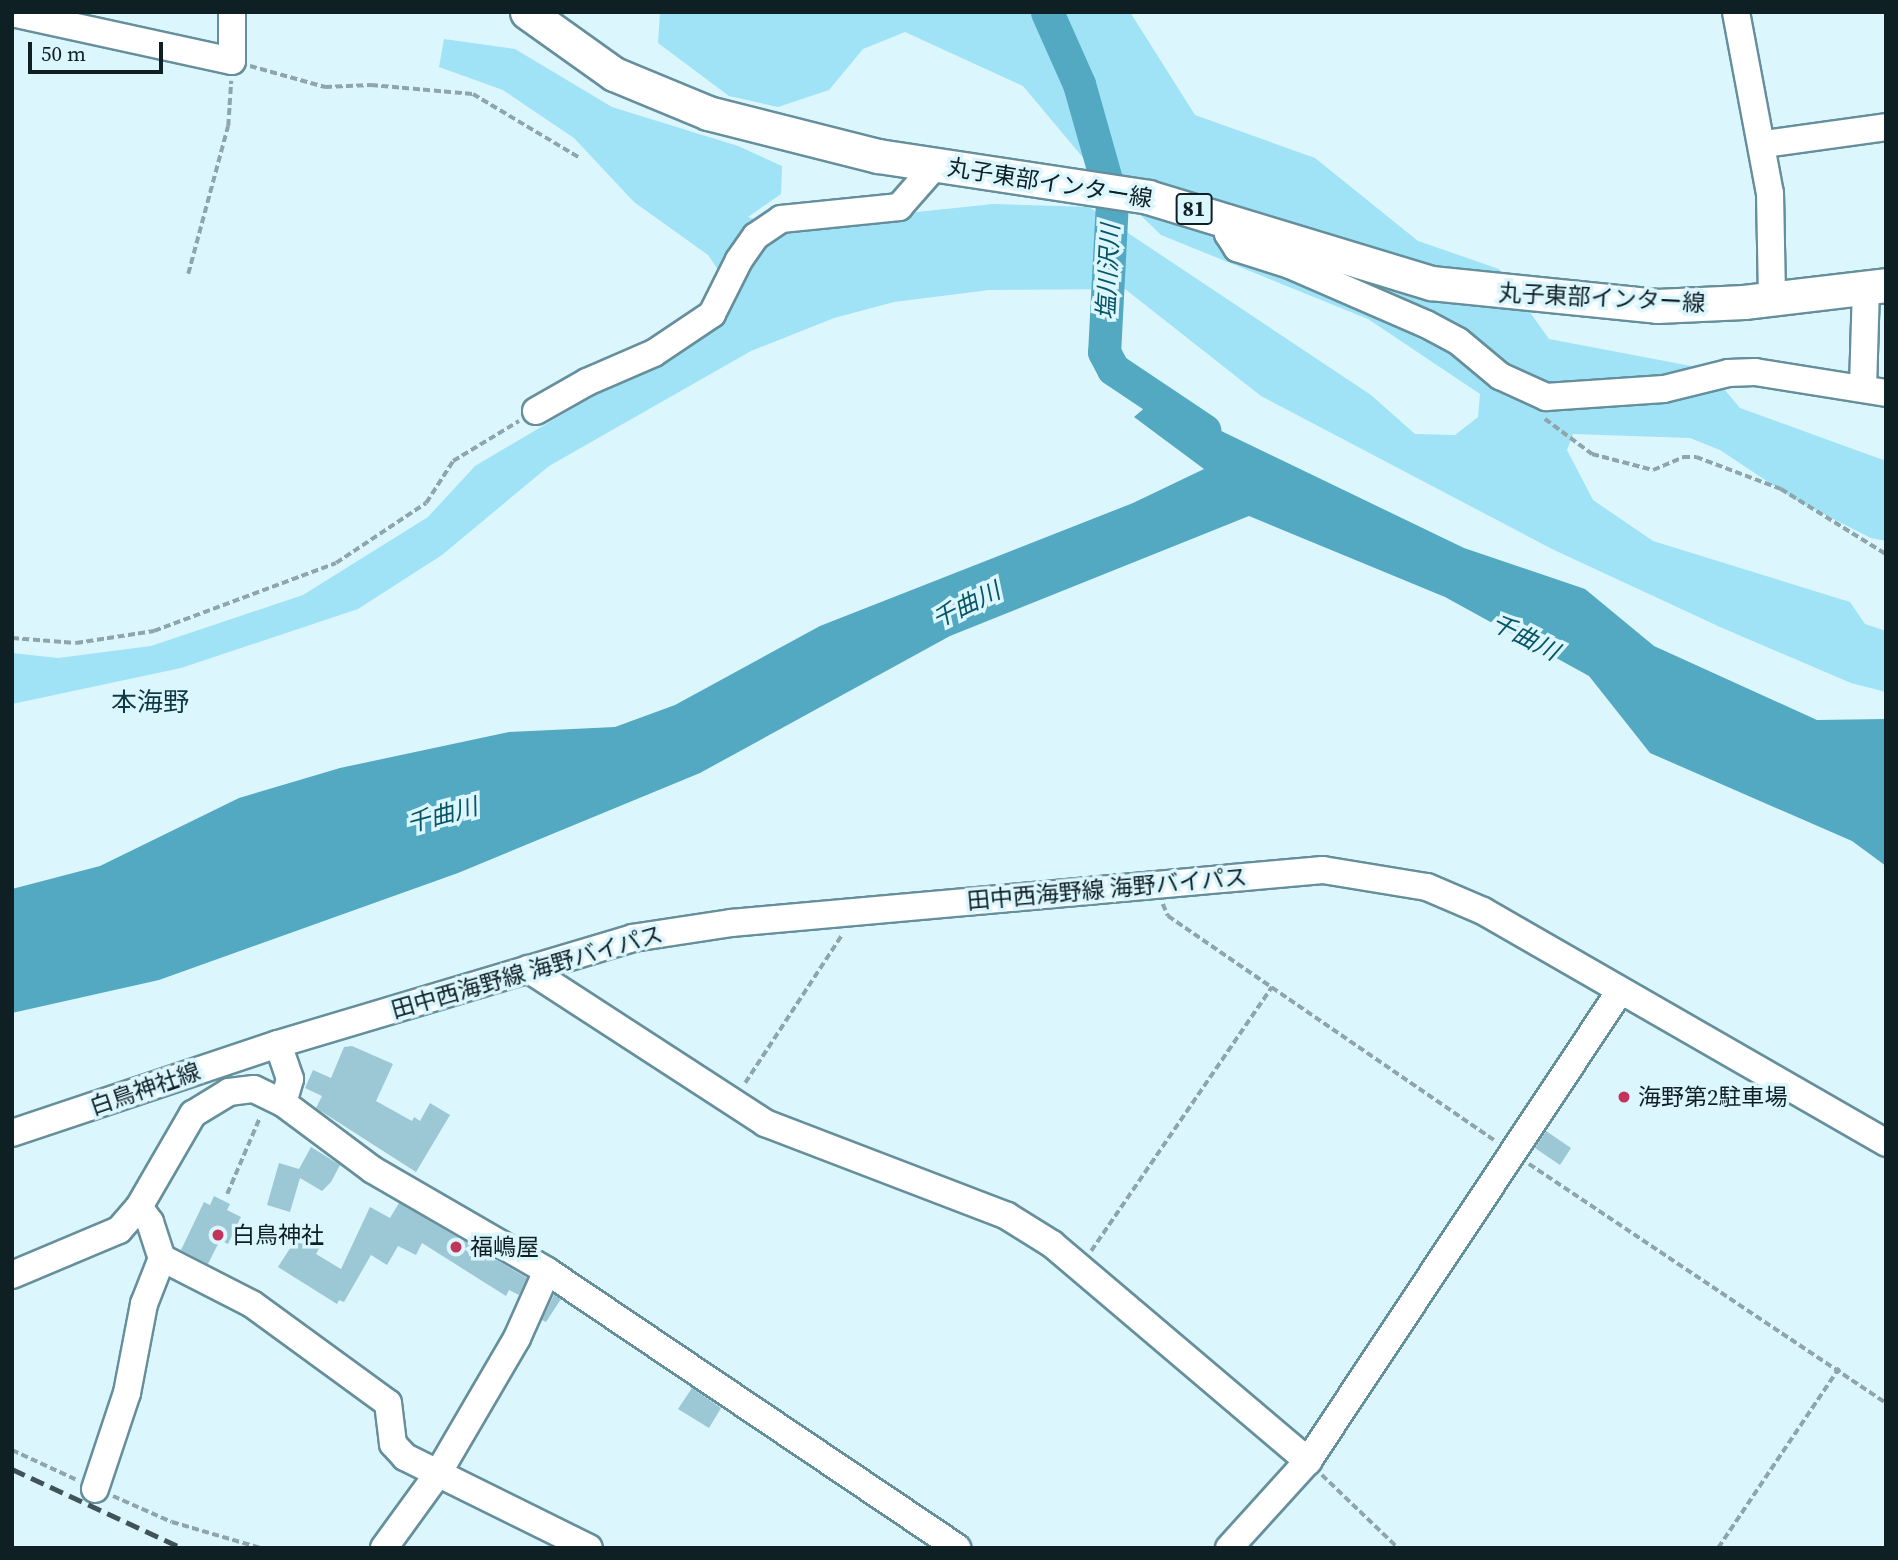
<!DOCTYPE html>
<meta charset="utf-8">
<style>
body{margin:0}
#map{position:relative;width:1898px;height:1560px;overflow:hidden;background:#dcf6fe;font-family:"Source Serif 4","Noto Sans JP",serif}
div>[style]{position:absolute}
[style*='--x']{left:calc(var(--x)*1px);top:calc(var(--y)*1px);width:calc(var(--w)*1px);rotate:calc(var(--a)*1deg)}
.green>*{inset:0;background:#a0e2f6}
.water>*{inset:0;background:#53a9c1}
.river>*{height:33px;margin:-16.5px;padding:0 16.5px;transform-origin:16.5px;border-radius:16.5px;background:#53a9c1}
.building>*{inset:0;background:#9cc7d4}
.path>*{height:3.5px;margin-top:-1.75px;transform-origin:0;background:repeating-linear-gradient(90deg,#8ea5ac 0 7px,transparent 0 10.5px)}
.roads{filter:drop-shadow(2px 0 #668f9c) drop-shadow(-2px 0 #668f9c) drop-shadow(0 2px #668f9c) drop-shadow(0 -2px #668f9c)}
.minor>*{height:26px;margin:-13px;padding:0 13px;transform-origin:13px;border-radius:13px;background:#fff}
.major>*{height:33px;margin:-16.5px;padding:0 16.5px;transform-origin:16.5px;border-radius:16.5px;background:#fff}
.rail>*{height:5px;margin-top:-2.5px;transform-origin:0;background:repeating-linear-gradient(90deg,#405359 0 14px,transparent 0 21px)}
.dots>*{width:19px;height:19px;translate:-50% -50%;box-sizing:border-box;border:4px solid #dcf6fe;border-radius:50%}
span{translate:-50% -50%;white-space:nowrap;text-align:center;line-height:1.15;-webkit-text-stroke:7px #dcf6fe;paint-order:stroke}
.shield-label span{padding:2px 5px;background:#dcf6fe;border:2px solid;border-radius:5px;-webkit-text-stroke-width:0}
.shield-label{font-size:21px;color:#0f2025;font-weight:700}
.street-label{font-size:23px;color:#0f2025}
.poi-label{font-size:23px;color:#0f2025}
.left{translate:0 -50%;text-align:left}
.water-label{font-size:24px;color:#075465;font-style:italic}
.quarter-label{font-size:26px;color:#0e3944}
.frame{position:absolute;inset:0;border:14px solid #0f2025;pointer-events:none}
.scale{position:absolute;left:28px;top:42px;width:135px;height:32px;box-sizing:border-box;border:4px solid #0f2025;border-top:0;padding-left:9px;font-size:21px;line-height:24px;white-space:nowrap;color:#0f2025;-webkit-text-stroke:5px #dcf6fe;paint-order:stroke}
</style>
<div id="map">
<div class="green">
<div style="clip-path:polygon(660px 12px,1130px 12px,1195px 115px,1315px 158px,1418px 241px,1499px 269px,1549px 339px,1707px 369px,1740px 408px,1886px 461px,1886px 541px,1871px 538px,1794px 499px,1720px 450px,1690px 438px,1573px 434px,1567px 450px,1593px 500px,1653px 541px,1850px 602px,1865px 624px,1886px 631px,1886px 692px,1851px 683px,1720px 627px,1552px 549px,1261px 396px,1125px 289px,989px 290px,894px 302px,834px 318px,751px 351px,549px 466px,442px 555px,358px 609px,181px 668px,12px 704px,12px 653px,58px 658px,151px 646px,303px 595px,428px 517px,475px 466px,609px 387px,734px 293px,708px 255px,634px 202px,574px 138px,503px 90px,439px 67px,444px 39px,515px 49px,612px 107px,738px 146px,782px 166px,781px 194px,748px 217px,794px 233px,898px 214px,993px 204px,1089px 207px,1371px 395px,1415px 434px,1455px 435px,1478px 417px,1480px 394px,1368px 319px,1161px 235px,1090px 166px,1023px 86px,905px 32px,863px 49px,829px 90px,778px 107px,729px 96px,658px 43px)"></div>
</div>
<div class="water">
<div style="clip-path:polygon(1155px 399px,1464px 548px,1585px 589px,1654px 646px,1817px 720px,1886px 719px,1886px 866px,1852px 841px,1650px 753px,1589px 676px,1445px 597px,1249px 516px,950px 636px,700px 773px,458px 873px,159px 980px,12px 1013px,12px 889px,100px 866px,239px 798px,340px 768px,509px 732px,615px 727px,675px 705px,820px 626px,1133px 503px,1204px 469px,1134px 417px)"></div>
</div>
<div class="river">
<div style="--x:1047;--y:12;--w:79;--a:66"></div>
<div style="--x:1079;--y:84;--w:122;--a:74.2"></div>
<div style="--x:1112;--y:201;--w:151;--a:93"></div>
<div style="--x:1104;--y:352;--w:19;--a:62"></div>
<div style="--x:1113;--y:369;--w:110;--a:33.8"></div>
</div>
<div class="building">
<div style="clip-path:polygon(352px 1046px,393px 1064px,376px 1101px,412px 1121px,414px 1117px,420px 1121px,430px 1103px,450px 1115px,416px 1172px,316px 1108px,322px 1096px,305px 1088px,313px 1070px,331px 1078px,344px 1047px)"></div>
<div style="clip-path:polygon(1546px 1131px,1571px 1148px,1560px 1165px,1535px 1148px)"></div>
<div style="clip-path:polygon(311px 1147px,340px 1165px,331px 1182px,322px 1191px,300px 1178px,290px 1212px,267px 1205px,279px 1163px,299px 1169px)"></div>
<div style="clip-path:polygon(214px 1196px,230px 1204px,227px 1210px,241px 1217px,228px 1244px,220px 1240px,208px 1264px,181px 1250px,204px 1202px,210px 1205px)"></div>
<div style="clip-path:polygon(399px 1203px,527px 1278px,519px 1295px,509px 1290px,506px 1296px,422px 1243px,416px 1255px,398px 1246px,387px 1265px,371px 1255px,344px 1302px,339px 1300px,337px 1304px,278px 1267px,296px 1239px,320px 1247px,316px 1254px,341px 1269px,370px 1207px,390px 1218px)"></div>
<div style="clip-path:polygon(554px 1295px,561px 1299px,546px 1322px,542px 1320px)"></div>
<div style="clip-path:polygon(692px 1388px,721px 1408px,709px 1428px,678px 1409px)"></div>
</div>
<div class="path">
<div style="--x:250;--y:66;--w:78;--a:15.6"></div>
<div style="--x:325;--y:87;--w:46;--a:-2.5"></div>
<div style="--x:371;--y:85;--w:102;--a:5"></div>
<div style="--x:473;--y:94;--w:125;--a:30.9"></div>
<div style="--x:188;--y:274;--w:153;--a:-74.9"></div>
<div style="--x:228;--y:126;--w:45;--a:-86.2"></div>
<div style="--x:1545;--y:419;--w:59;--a:36.7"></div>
<div style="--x:1592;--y:454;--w:63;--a:14.7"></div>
<div style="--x:1653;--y:470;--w:33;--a:-23"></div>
<div style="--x:1683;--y:457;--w:13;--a:0"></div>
<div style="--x:1696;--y:457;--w:91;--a:20.6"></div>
<div style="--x:1781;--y:489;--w:123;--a:31.8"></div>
<div style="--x:12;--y:638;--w:64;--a:4.5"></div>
<div style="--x:76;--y:643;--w:79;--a:-8.7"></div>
<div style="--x:154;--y:631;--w:194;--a:-20.5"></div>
<div style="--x:336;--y:563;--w:108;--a:-33.7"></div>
<div style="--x:426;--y:503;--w:50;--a:-57.3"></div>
<div style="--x:453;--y:461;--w:77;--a:-31.2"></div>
<div style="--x:1163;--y:904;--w:13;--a:67"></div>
<div style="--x:1168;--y:916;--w:399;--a:34.5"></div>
<div style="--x:745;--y:1083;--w:177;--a:-56.8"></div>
<div style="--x:1529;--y:1164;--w:430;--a:33.8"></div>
<div style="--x:227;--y:1194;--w:84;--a:-66.8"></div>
<div style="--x:1091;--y:1251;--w:320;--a:-55.6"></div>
<div style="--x:12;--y:1450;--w:72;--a:24.8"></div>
<div style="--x:1322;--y:1475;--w:105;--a:43.8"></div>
<div style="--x:113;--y:1496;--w:64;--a:23.8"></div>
<div style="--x:172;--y:1522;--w:93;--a:16.3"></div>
<div style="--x:1718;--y:1548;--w:217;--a:-56.1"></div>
</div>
<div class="roads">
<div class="minor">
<div style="--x:1736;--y:12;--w:184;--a:79.4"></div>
<div style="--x:1770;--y:193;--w:106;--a:88.9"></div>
<div style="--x:12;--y:13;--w:225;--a:12.3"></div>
<div style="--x:232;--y:61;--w:49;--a:-90"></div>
<div style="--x:1764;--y:144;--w:123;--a:-7.9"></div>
<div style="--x:1227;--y:218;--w:16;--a:86"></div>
<div style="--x:1228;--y:234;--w:17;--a:57"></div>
<div style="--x:1237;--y:248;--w:56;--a:17.8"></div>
<div style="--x:1290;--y:265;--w:148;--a:23.5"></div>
<div style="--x:1426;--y:324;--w:36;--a:28"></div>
<div style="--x:1458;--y:341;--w:55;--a:39.8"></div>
<div style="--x:1500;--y:376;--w:51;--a:24.5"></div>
<div style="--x:1546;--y:397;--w:118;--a:-3.9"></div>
<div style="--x:1664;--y:389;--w:66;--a:-14"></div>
<div style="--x:1728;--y:373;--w:27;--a:-2"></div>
<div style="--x:1755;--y:372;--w:133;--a:9.1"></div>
<div style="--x:1863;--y:388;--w:100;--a:-88.3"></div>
<div style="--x:536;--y:411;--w:59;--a:-29.6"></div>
<div style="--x:587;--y:382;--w:73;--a:-23.4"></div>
<div style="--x:654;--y:353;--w:70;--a:-33.9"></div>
<div style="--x:712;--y:314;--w:60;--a:-63.4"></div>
<div style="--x:739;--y:260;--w:29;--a:-55"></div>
<div style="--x:756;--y:236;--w:30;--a:-34"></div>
<div style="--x:781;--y:219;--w:119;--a:-5.8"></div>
<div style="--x:899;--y:207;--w:55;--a:-48.7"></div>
<div style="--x:528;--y:969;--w:283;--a:33"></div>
<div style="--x:765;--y:1123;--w:259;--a:21"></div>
<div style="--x:1007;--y:1216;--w:53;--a:31.9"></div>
<div style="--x:1052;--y:1244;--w:336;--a:40.3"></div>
<div style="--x:278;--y:1044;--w:37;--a:71"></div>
<div style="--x:290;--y:1079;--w:25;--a:106"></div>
<div style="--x:12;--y:1133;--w:280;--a:-18.5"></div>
<div style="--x:278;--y:1044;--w:370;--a:-16.6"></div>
<div style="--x:633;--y:938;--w:99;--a:-8.7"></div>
<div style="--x:731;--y:923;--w:594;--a:-5.12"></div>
<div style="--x:1323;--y:870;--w:105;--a:9.3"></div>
<div style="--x:1427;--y:887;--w:61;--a:23.2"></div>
<div style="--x:1483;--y:911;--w:465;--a:29.9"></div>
<div style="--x:139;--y:1207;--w:19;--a:54"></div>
<div style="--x:150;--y:1222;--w:38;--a:72"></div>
<div style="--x:162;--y:1258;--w:101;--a:27.1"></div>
<div style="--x:252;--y:1304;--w:168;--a:36.1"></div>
<div style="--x:388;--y:1403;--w:41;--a:83"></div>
<div style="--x:393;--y:1444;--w:18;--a:47"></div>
<div style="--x:405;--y:1457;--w:205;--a:26.3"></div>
<div style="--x:12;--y:1275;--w:116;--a:-22.8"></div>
<div style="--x:119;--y:1230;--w:30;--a:-49"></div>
<div style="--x:139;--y:1207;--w:108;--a:-59.9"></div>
<div style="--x:193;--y:1114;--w:42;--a:-31.4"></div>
<div style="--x:229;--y:1092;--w:25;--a:-7"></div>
<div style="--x:254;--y:1089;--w:32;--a:26"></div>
<div style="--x:283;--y:1103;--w:112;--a:36.7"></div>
<div style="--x:373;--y:1170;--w:201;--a:30.1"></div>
<div style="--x:547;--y:1271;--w:495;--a:34"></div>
<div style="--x:95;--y:1489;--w:101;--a:-71.6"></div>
<div style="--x:127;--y:1393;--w:91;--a:-79.2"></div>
<div style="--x:144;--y:1304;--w:49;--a:-68.6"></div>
<div style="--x:384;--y:1548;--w:90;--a:-54"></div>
<div style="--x:437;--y:1475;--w:159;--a:-59.7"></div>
<div style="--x:517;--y:1338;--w:73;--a:-65.9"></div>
<div style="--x:1229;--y:1548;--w:118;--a:-47.8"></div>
<div style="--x:1308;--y:1461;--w:564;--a:-56.42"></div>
</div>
<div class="major">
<div style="--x:527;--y:12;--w:107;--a:35.5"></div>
<div style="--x:614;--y:74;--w:102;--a:22.5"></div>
<div style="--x:708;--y:113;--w:175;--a:14.2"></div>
<div style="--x:878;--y:156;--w:273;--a:8.6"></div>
<div style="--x:1148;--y:197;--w:296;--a:16.9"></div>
<div style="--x:1431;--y:283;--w:227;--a:5.8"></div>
<div style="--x:1657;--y:306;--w:87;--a:-2.6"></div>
<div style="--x:1744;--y:302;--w:143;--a:-6.8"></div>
</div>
</div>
<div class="rail">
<div style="--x:12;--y:1469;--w:187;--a:24.9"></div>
</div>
<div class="dots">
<div style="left:1624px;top:1097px;background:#c3345d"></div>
<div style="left:218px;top:1235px;background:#c3345d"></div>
<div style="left:456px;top:1247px;background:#c3345d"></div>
</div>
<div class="shield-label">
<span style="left:1194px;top:209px">81</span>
</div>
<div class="street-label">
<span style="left:1050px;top:183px;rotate:9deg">丸子東部インター線</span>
<span style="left:1602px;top:298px;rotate:3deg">丸子東部インター線</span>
<span style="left:1107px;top:889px;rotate:-5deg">田中西海野線 海野バイパス</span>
<span style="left:527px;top:972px;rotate:-16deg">田中西海野線 海野バイパス</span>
<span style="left:145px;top:1089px;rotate:-19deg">白鳥神社線</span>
</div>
<div class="poi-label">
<span class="left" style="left:1638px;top:1097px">海野第2駐車場</span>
<span class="left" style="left:232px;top:1235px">白鳥神社</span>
<span class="left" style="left:470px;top:1247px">福嶋屋</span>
</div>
<div class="water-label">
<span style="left:1108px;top:272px;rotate:-87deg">塩川沢川</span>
<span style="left:966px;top:605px;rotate:-26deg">千曲川</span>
<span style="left:1525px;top:637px;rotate:27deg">千曲川</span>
<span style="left:442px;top:815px;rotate:-15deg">千曲川</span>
</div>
<div class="quarter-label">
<span style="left:150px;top:703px">本海野</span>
</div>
<div class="frame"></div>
<div class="scale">50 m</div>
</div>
